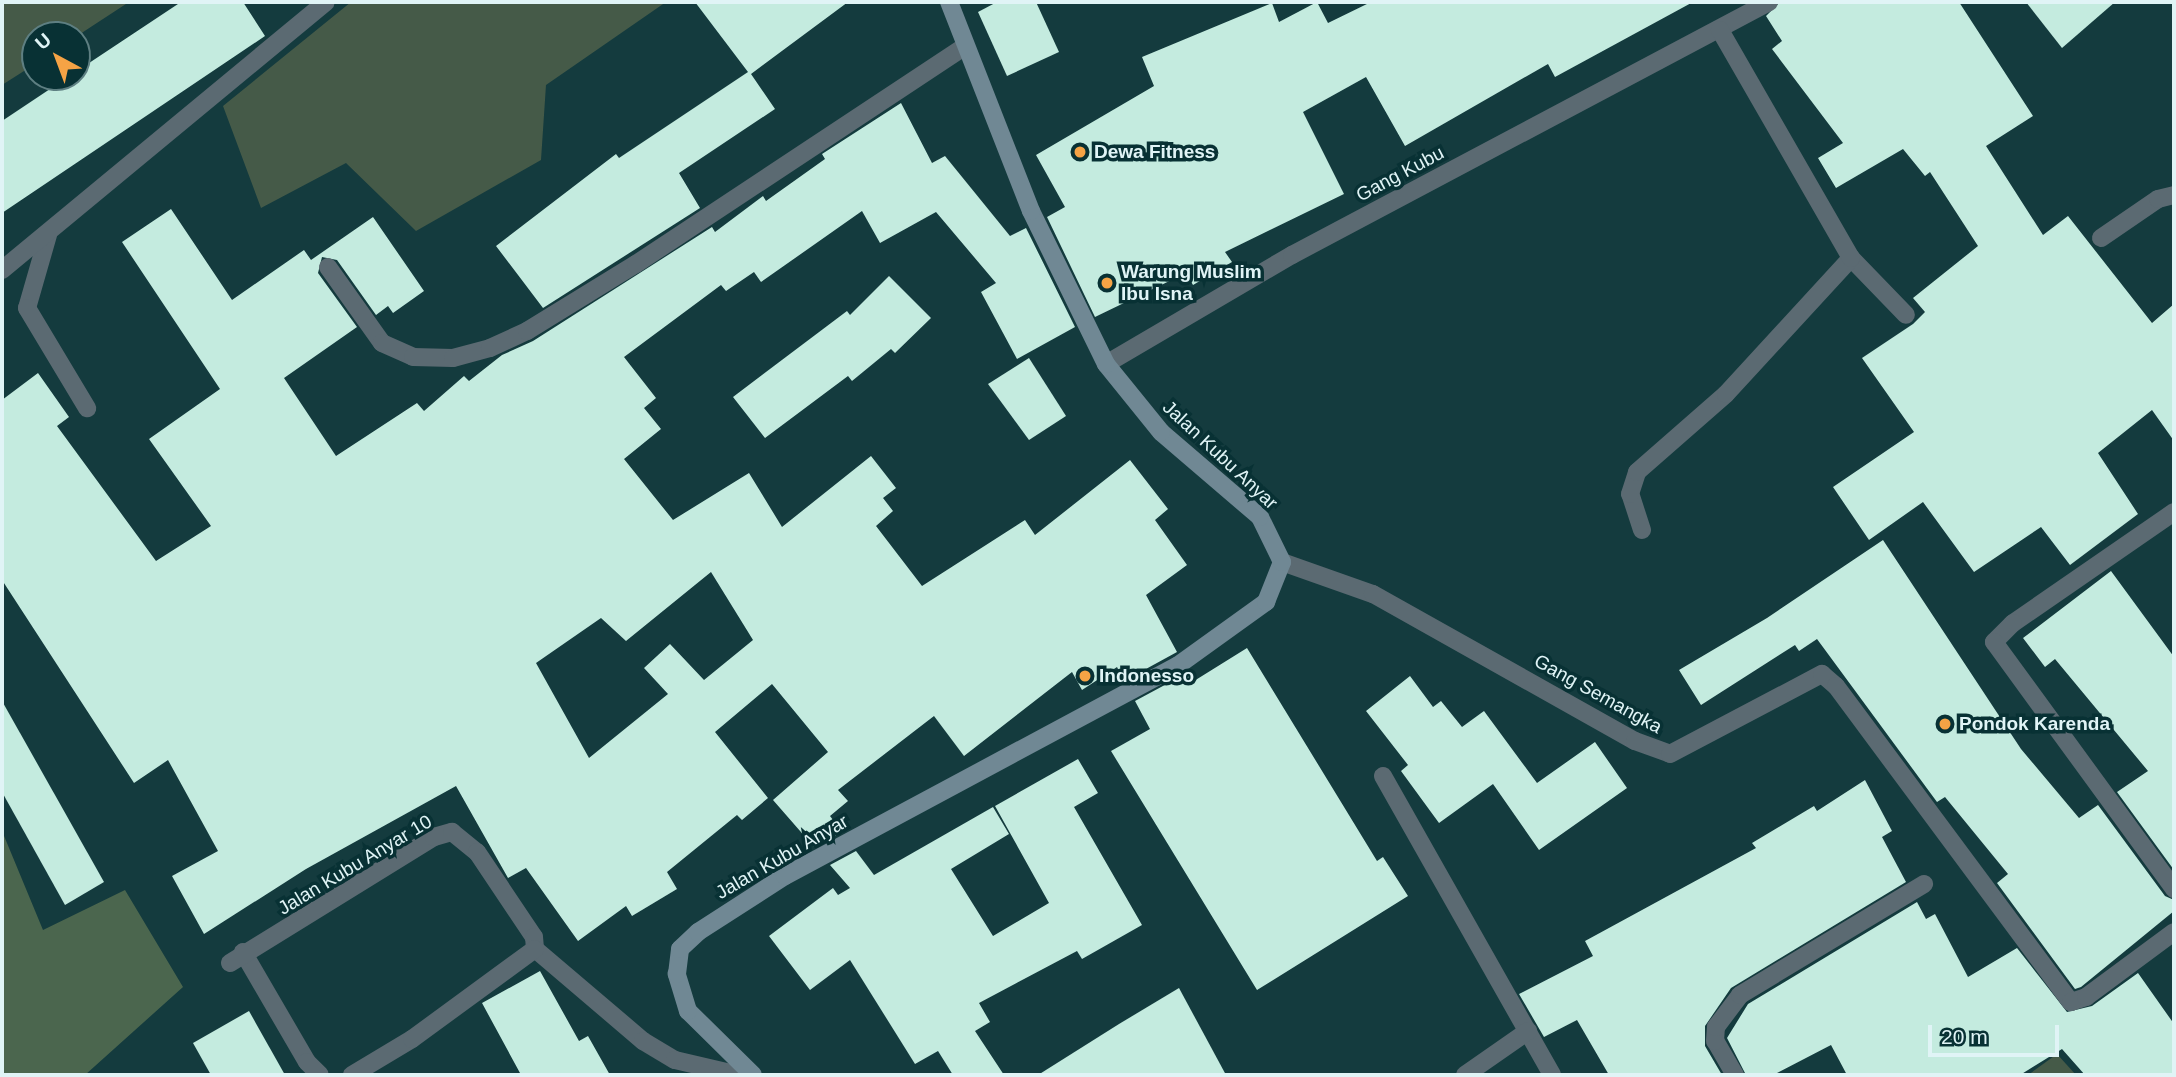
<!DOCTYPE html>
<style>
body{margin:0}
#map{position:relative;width:2176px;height:1077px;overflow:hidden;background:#143b3e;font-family:Helvetica,sans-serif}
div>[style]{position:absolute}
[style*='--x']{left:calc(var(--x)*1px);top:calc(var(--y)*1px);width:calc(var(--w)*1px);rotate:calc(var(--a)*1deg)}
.green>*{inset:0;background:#455a48}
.forest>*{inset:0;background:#4b664e}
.building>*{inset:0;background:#c4ebdf}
.street>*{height:18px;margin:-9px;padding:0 9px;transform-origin:9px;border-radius:9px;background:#5b6a72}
.secondary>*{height:18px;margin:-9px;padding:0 9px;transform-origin:9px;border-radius:9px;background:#708894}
.dots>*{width:19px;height:19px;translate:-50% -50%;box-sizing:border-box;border:4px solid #083134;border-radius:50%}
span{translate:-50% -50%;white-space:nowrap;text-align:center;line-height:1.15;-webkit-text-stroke:7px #083134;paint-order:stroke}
.poi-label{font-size:19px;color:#e0f4f6;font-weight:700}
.left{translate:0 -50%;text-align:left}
.street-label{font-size:19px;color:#e0f4f6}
.frame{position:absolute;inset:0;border:4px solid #e0f4f6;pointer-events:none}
.north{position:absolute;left:21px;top:21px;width:70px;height:70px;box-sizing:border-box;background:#083134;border:2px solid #5e7f82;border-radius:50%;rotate:319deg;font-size:19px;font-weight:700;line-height:28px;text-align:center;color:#e0f4f6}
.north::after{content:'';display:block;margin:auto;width:24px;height:32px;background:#f5a345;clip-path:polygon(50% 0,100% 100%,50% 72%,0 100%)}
.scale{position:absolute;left:1928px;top:1025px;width:131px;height:32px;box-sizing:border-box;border:4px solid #e0f4f6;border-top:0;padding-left:9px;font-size:21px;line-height:24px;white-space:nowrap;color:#e0f4f6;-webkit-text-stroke:5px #083134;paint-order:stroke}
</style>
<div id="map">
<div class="green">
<div style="clip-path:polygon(2px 2px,129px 2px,77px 36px,35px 35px,35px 64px,2px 85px)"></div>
<div style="clip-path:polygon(351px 2px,666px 2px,546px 85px,541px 160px,416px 231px,346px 163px,261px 208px,223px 106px)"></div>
<div style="clip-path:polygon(2057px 1054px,2076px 1075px,2028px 1075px)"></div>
</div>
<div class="forest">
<div style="clip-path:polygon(2px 831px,43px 930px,125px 890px,183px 987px,85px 1075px,2px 1075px)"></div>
</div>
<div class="building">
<div style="clip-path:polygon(181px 2px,243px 2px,265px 36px,2px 213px,2px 121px,68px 77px,77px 77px,77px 71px)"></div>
<div style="clip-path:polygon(695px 2px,848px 2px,751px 74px,775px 109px,679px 173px,700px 208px,543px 308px,496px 246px,616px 154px,619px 158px,748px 72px)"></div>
<div style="clip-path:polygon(997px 2px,1036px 2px,1059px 52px,1007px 76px,978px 12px)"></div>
<div style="clip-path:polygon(1317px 2px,1328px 23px,1371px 2px,1693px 2px,1555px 77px,1548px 64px,1405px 146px,1366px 77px,1303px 112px,1344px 194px,1225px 252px,1232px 262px,1193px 285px,1186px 273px,1095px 317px,1047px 217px,1065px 207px,1036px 155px,1154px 86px,1142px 57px,1272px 3px,1279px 22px)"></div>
<div style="clip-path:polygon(1780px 2px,1959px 2px,2033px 116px,1986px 146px,2043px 235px,2068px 216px,2152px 323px,2174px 304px,2174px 441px,2152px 410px,2098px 453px,2138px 514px,2070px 565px,2041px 527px,1974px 572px,1923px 502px,1869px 540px,1833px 487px,1914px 432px,1862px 358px,1913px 324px,1925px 312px,1913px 298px,1978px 246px,1930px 172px,1925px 176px,1903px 149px,1836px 188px,1818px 158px,1843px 143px,1772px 49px,1782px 41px,1766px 16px)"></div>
<div style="clip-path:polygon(2026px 2px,2115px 2px,2062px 48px)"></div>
<div style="clip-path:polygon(evenodd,901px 103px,932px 163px,945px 156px,1010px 236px,1026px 228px,1075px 327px,1017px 359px,981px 292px,996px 283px,936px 212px,880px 243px,862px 211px,761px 282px,754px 272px,726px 291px,721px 285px,624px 357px,656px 398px,644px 408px,661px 429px,624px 459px,673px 520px,749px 473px,782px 527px,871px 456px,896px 488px,883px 498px,893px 511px,876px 526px,922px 586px,1025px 520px,1035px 535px,1130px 460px,1168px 509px,1155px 520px,1187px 565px,1146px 595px,1177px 652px,1124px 681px,1117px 667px,1082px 690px,1072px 672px,964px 756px,934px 716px,838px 790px,848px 801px,830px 816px,842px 832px,814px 847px,773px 800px,828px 752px,772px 684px,715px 732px,768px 798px,742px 820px,737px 815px,667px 872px,677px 889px,632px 916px,626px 906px,578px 941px,526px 868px,508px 878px,456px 786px,306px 869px,204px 934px,172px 876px,218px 851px,168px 760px,134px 783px,2px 580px,2px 400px,38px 373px,69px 417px,57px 426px,156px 561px,211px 526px,149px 439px,220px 389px,122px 242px,171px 209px,232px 300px,304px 250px,311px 260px,373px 217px,424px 291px,393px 313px,388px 306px,376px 315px,337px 260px,322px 257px,318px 273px,357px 327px,284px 378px,336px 456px,417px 403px,424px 411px,464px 376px,469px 381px,502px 355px,533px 341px,712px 227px,715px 232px,763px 196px,766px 201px,825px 159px,822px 154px,901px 103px,711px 572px,753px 640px,704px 680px,670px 644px,644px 668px,668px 694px,589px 758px,536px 663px,601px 618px,626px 641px,711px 572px)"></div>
<div style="clip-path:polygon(889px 276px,931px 318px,895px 353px,891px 349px,852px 381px,848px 376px,765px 438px,733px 397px,847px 311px,850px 315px)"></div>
<div style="clip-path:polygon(1029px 358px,1066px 416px,1029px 440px,988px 384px)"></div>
<div style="clip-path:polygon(1883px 540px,2021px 749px,2079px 818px,2098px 805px,2165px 896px,2174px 900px,2174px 911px,2081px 987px,2075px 989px,1997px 883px,2008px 874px,1945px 797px,1937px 802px,1817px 639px,1799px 651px,1795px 645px,1701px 705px,1679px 670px,1767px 618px)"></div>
<div style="clip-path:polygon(2111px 571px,2174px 657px,2174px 870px,2117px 792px,2148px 771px,2055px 659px,2045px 667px,2023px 638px)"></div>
<div style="clip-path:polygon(1247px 648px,1377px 861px,1383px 857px,1408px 896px,1257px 990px,1111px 751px,1150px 729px,1135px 701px,1189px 672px,1194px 681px)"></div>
<div style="clip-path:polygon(1410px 676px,1433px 707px,1441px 701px,1462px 727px,1484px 711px,1537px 783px,1595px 742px,1627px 788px,1539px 850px,1493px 784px,1439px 823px,1401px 771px,1408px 765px,1366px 711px)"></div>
<div style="clip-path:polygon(2px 701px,104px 882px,65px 905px,2px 792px)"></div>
<div style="clip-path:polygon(1078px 759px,1098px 793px,1074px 807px,1142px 925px,1082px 959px,1077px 951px,979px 1003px,990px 1022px,975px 1031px,1004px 1075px,953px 1075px,938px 1051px,915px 1064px,850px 960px,810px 990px,769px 936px,833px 888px,838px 895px,850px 888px,830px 865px,856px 851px,874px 875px,993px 807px,1009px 834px,951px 869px,993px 936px,1049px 903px,995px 806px)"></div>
<div style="clip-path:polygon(1865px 780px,1892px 831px,1882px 837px,1906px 882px,1731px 988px,1705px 1026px,1705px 1046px,1722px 1075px,1609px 1075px,1577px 1020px,1544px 1037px,1519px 994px,1593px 956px,1585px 941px,1756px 848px,1752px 843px,1814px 806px,1817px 811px)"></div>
<div style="clip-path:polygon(1917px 902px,1926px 919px,1935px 914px,1968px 977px,2017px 948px,2067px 1012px,2092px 1006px,2138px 973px,2174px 1024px,2174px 1075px,2085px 1075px,2062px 1049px,2020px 1075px,1847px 1075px,1831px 1045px,1773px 1075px,1746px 1075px,1727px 1038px,1748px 1004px)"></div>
<div style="clip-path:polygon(540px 971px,579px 1041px,588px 1036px,610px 1075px,517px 1075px,520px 1073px,482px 1003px)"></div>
<div style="clip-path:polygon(1179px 988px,1226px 1075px,1038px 1075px,1119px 1024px)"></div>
<div style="clip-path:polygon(249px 1011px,285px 1075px,211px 1075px,193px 1043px)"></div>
</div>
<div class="street">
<div style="--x:48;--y:235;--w:76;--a:106"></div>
<div style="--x:27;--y:308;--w:117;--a:59"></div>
<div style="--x:2101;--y:238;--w:69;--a:-34.4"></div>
<div style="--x:2158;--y:199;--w:16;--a:-14"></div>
<div style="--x:1851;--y:258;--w:79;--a:46"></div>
<div style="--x:328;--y:267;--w:93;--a:54.6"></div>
<div style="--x:382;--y:343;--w:34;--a:24"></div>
<div style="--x:413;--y:357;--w:40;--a:1.4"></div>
<div style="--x:453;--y:358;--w:38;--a:-15"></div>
<div style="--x:490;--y:348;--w:41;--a:-24.7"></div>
<div style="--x:527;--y:331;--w:128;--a:-31.6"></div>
<div style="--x:636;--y:264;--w:395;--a:-33.5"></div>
<div style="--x:2;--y:270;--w:420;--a:-39.6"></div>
<div style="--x:1106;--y:364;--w:216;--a:-30.4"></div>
<div style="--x:1292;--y:255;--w:540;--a:-27.94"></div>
<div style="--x:2174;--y:512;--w:196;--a:145.4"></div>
<div style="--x:2013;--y:623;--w:27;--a:135"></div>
<div style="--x:1994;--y:642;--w:306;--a:53.9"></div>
<div style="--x:1642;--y:530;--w:38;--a:-108"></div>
<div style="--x:1630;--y:494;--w:23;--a:-72"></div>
<div style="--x:1637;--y:472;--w:118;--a:-41.2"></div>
<div style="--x:1726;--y:394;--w:185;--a:-47.4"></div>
<div style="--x:1851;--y:258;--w:263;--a:-119.9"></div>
<div style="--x:1282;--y:562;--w:96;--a:19.4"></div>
<div style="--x:1373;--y:594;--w:300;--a:29.3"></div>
<div style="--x:1635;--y:741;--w:37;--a:20"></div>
<div style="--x:1670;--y:754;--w:172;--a:-27.8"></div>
<div style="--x:1822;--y:674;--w:18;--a:41"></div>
<div style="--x:1836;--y:686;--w:394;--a:53.4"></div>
<div style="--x:2071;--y:1002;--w:16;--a:-18"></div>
<div style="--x:2086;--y:997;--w:109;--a:-36.5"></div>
<div style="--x:1383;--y:776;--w:343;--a:60.5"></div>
<div style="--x:243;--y:952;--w:127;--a:59.8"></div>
<div style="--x:307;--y:1062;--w:18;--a:45"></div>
<div style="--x:230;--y:963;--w:240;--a:-31.7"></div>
<div style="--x:434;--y:837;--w:19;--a:-16"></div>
<div style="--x:452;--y:832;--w:32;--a:39"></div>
<div style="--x:477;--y:852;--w:102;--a:56.2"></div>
<div style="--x:534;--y:937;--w:12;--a:85"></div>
<div style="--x:535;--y:949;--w:142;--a:40.4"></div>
<div style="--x:643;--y:1041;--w:37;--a:31"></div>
<div style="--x:675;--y:1060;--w:66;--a:13.2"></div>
<div style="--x:352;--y:1075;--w:70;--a:-31"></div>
<div style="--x:412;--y:1039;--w:152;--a:-36.2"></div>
<div style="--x:1465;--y:1075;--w:77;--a:-34.9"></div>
<div style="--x:1735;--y:1075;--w:39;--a:-120"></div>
<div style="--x:1715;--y:1041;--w:14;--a:-86"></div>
<div style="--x:1716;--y:1027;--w:40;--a:-53"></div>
<div style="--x:1740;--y:995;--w:215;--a:-31.1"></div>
</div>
<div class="secondary">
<div style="--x:753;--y:1075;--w:91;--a:-135.4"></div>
<div style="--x:688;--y:1011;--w:39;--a:-107"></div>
<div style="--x:677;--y:974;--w:25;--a:-83"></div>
<div style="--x:680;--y:949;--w:25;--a:-43"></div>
<div style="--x:698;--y:932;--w:103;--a:-32.8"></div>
<div style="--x:785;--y:876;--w:445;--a:-28.2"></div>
<div style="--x:1177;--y:666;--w:110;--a:-35.7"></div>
<div style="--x:1266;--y:602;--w:43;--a:-68.2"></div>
<div style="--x:1282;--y:562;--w:50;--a:-116.1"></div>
<div style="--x:1260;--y:517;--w:130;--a:-139.4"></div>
<div style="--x:1161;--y:432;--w:87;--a:-129"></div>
<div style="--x:1106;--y:364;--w:170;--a:-116.1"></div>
<div style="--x:1031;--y:211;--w:225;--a:-111.4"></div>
</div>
<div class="dots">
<div style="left:1080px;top:152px;background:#f5a345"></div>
<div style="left:1107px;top:283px;background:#f5a345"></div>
<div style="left:1085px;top:676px;background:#f5a345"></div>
<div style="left:1945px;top:724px;background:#f5a345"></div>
</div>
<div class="poi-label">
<span class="left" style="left:1094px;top:152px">Dewa Fitness</span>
<span class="left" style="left:1121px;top:283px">Warung Muslim<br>Ibu Isna</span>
<span class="left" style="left:1099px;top:676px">Indonesso</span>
<span class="left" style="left:1959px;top:724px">Pondok Karenda</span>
</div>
<div class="street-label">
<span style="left:1400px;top:174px;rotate:-28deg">Gang Kubu</span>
<span style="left:1220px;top:455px;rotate:43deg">Jalan Kubu Anyar</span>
<span style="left:1598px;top:694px;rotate:29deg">Gang Semangka</span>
<span style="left:782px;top:857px;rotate:-30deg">Jalan Kubu Anyar</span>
<span style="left:355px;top:865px;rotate:-31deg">Jalan Kubu Anyar 10</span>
</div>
<div class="frame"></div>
<div class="north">U</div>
<div class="scale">20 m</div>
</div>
